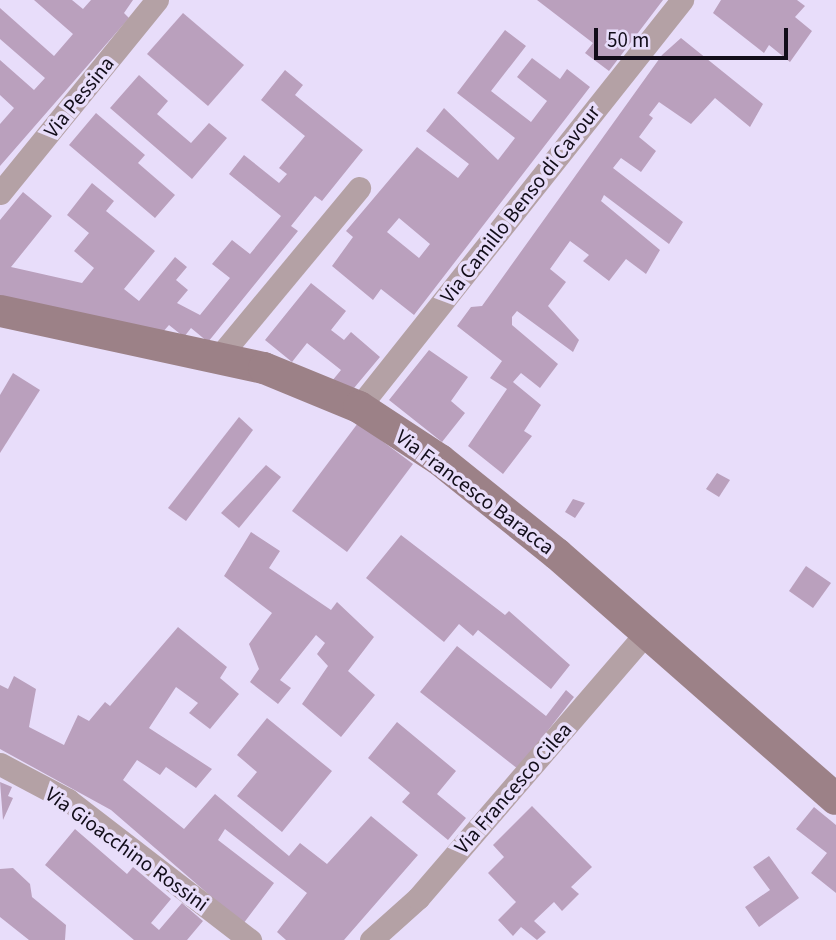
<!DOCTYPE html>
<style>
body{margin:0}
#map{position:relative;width:836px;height:940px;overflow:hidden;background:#e8ddfa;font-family:"Source Sans 3",sans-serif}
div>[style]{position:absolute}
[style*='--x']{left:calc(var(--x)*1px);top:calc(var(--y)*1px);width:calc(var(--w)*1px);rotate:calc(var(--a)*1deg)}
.building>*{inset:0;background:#baa0bd}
.street>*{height:23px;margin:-11.5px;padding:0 11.5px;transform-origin:11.5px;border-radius:11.5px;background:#b4a1a5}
.secondary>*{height:32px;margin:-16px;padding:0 16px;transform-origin:16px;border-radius:16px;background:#9c8187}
span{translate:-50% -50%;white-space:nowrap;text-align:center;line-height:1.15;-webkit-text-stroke:7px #e8ddfa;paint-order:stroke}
.street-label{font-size:21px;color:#120d19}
.scale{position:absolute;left:594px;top:28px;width:194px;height:32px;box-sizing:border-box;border:4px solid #120d19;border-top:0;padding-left:9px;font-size:21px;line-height:24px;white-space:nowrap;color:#120d19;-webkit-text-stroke:5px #e8ddfa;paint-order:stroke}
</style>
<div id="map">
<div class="building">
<div style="clip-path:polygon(34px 0,72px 0,83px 9px,91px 0,133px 0,124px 13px,129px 18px,0 166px,0 124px,14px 108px,0 95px,0 60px,34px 90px,45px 78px,0 39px,0 8px,54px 56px,73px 34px)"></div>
<div style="clip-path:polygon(537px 0,663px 0,609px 71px,585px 53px,593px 43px)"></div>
<div style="clip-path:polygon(721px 0,797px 0,805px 6px,795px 17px,812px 31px,790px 62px,769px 45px,764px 53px,713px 13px)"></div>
<div style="clip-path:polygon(183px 13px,244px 65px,208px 106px,147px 54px)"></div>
<div style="clip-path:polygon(evenodd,505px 30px,526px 46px,491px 91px,531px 122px,547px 101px,517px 77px,532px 58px,560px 79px,567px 69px,590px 87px,414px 315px,381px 289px,373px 300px,332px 266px,353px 237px,346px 231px,417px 147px,458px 178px,469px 164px,426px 131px,444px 108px,498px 160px,515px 138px,457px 93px,505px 30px,399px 218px,430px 244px,419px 258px,387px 232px,399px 218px)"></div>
<div style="clip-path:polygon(681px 38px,763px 104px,750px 127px,715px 98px,691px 124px,659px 102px,649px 115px,653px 118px,639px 137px,656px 151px,641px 172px,621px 158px,613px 168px,683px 222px,669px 244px,604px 195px,601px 201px,660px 250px,646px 274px,626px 259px,609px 281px,583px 261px,589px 255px,570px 241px,550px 269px,566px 282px,548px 306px,579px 340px,573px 352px,517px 311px,512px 317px,512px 325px,558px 364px,540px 388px,521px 373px,513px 382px,541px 405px,524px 431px,532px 436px,503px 474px,468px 446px,507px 389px,490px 378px,502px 361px,457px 326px,471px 307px,482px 306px,662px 55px)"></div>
<div style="clip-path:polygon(285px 70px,303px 85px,295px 95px,363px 150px,322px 201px,315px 196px,291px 226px,298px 231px,208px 342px,191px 328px,184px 337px,169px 325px,162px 333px,0 301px,0 220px,23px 192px,52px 216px,11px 267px,82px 283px,94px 268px,74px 251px,89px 233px,67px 215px,92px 183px,114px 201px,106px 211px,155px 251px,124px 289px,139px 301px,175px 257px,187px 267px,176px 280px,188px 290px,177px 303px,200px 315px,230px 278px,212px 264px,232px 240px,250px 254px,281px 216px,229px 174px,244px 155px,279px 183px,287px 174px,279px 168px,305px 136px,261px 100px)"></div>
<div style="clip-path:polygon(139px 75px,168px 101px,157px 114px,191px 143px,209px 123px,227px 138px,192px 179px,110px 108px)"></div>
<div style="clip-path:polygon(96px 113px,145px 155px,138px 163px,175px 195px,155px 218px,69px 145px)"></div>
<div style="clip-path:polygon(311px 283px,346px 311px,331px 330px,344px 340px,351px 332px,380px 357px,354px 388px,332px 381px,341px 370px,307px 343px,292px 362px,265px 340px)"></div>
<div style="clip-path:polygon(429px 350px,468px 377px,451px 401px,465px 413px,442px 442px,389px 400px)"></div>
<div style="clip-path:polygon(13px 373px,40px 390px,0 453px,0 395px)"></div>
<div style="clip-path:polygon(239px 417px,253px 430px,186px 521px,168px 508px)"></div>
<div style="clip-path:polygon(358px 423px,413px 464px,347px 552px,292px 511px)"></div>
<div style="clip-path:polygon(266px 465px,281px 477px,239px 528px,221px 513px)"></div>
<div style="clip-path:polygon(717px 473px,730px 480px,719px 497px,706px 489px)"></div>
<div style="clip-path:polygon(573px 499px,585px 503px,575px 518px,565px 512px)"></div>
<div style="clip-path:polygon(251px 532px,280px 551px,269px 568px,331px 610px,337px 602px,374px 637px,348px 671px,375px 695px,341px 737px,302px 704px,328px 666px,317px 654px,325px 643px,316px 635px,280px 680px,291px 688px,278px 704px,250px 682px,259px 669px,249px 644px,272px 613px,224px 576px)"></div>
<div style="clip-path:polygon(401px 535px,505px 615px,509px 611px,570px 665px,551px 689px,478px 630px,473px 636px,459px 624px,444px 642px,366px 578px)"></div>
<div style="clip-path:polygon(806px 566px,831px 583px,813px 608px,789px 591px)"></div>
<div style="clip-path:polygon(178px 627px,227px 667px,220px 678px,239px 694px,210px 729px,189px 713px,198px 703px,176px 687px,149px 728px,212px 769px,196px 788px,166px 767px,160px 775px,137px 760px,123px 780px,184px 829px,215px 794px,289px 856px,300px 843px,327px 864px,371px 816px,418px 855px,344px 940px,286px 940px,277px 932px,307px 893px,225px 829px,218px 840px,274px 883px,243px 924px,111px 810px,0 749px,0 685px,8px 689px,14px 676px,36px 689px,29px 727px,64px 745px,78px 715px,89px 721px,105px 702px,110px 706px)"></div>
<div style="clip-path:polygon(457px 646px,546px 716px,566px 690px,574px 697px,518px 769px,420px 692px)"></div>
<div style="clip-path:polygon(267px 718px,332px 771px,282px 832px,237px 796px,257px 772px,237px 755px)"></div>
<div style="clip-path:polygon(397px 722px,456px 771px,437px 794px,466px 818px,448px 840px,402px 802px,410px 793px,368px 758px)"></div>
<div style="clip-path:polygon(0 782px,12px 787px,8px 796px,13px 798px,3px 820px)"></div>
<div style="clip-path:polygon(532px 806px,592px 867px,571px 887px,579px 894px,562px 911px,554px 902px,534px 921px,546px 932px,537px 940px,521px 927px,513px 936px,498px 920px,516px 902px,488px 873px,504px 857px,493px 845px)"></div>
<div style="clip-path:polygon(814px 807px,836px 825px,836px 893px,811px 873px,827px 853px,796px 829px)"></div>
<div style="clip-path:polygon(75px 829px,127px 874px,133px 867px,171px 899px,151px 923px,159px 930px,182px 903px,203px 921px,187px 940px,134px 940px,45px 865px)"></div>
<div style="clip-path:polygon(769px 856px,799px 898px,759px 927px,745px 907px,770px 890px,753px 867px)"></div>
<div style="clip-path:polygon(13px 868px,30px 884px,32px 897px,66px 925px,65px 940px,29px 940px,0 917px,0 869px)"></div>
</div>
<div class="street">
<div style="--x:0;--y:193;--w:249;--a:-50.9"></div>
<div style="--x:218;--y:358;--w:221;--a:-50.3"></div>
<div style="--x:359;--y:407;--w:520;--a:-51.56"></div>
<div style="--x:0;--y:764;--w:77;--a:27.9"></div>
<div style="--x:68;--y:800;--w:230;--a:37.6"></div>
<div style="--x:371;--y:940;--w:63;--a:-41.8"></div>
<div style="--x:418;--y:898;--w:352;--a:-49.3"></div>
</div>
<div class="secondary">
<div style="--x:0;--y:311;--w:270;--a:12.2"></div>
<div style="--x:264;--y:368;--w:103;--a:22.3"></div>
<div style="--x:359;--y:407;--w:97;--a:33.2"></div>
<div style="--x:440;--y:460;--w:150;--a:38.8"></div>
<div style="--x:557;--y:554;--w:371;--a:41.3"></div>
</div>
<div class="street-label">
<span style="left:79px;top:97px;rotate:-51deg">Via Pessina</span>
<span style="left:520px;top:204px;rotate:-52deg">Via Camillo Benso di Cavour</span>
<span style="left:475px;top:492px;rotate:37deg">Via Francesco Baracca</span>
<span style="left:513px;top:788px;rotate:-49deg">Via Francesco Cilea</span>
<span style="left:127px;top:849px;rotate:36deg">Via Gioacchino Rossini</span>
</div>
<div class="scale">50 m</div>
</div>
